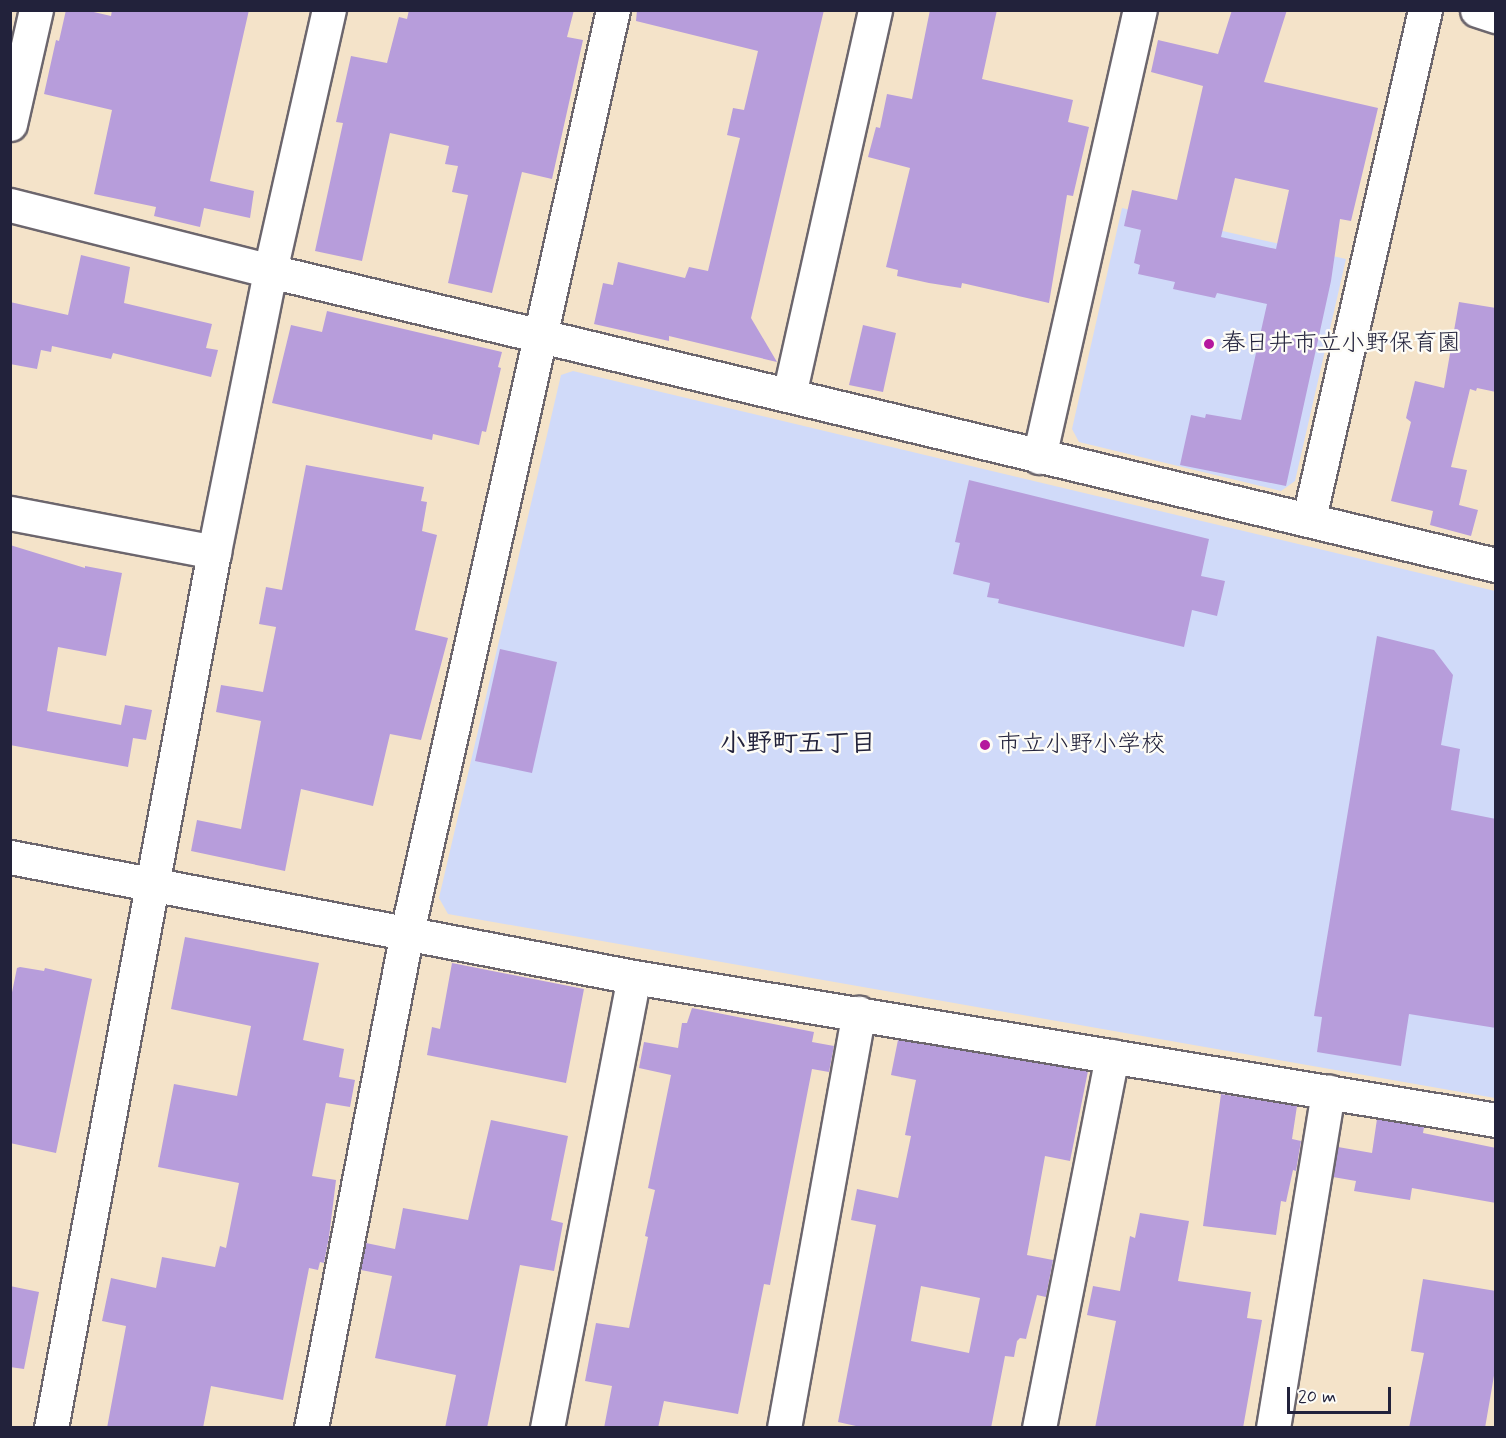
<!DOCTYPE html>
<meta charset="utf-8">
<style>
body{margin:0}
#map{position:relative;width:1506px;height:1438px;overflow:hidden;background:#f4e3c9;font-family:Mynerve,"Klee One",sans-serif}
div>[style]{position:absolute}
[style*='--x']{left:calc(var(--x)*1px);top:calc(var(--y)*1px);width:calc(var(--w)*1px);rotate:calc(var(--a)*1deg)}
.built>*{inset:0;background:#d0daf9}
.building>*{inset:0;background:#b79ddb}
.roads{filter:drop-shadow(2px 0 #6c666d) drop-shadow(-2px 0 #6c666d) drop-shadow(0 2px #6c666d) drop-shadow(0 -2px #6c666d)}
.minor>*{height:33px;margin:-16.5px;padding:0 16.5px;transform-origin:16.5px;border-radius:16.5px;background:#fff}
.tertiary>*{height:33px;margin:-16.5px;padding:0 16.5px;transform-origin:16.5px;border-radius:16.5px;background:#fff}
.dots>*{width:16px;height:16px;translate:-50% -50%;box-sizing:border-box;border:3px solid #fdfcf7;border-radius:50%}
span{translate:-50% -50%;white-space:nowrap;text-align:center;line-height:1.15;-webkit-text-stroke:5px #fdfcf7;paint-order:stroke}
.poi-label{font-size:24px;color:#22223b}
.left{translate:0 -50%;text-align:left}
.neighbourhood-label{font-size:26px;color:#22223b;font-weight:700}
.frame{position:absolute;inset:0;border:12px solid #22223b;pointer-events:none}
.scale{position:absolute;left:1287px;top:1387px;width:104px;height:27px;box-sizing:border-box;border:3px solid #22223b;border-top:0;padding-left:8px;font-size:18px;line-height:21px;white-space:nowrap;color:#22223b;-webkit-text-stroke:4px #fdfcf7;paint-order:stroke}
</style>
<div id="map">
<div class="built">
<div style="clip-path:polygon(1122px 208px,1346px 259px,1295px 481px,1281px 491px,1079px 442px,1072px 429px)"></div>
<div style="clip-path:polygon(573px 371px,1495px 591px,1495px 1098px,448px 914px,439px 898px,561px 375px)"></div>
</div>
<div class="building">
<div style="clip-path:polygon(66px 10px,85px 10px,111px 16px,112px 10px,249px 10px,210px 181px,254px 191px,250px 218px,204px 208px,200px 227px,154px 216px,156px 207px,94px 194px,112px 110px,44px 94px,56px 40px,59px 41px)"></div>
<div style="clip-path:polygon(409px 10px,574px 10px,567px 37px,583px 40px,552px 179px,522px 172px,492px 293px,448px 283px,468px 195px,452px 192px,458px 166px,445px 164px,449px 146px,390px 133px,362px 261px,315px 251px,343px 123px,336px 122px,351px 56px,387px 63px,399px 17px,407px 19px)"></div>
<div style="clip-path:polygon(637px 10px,824px 10px,751px 318px,777px 362px,669px 336px,669px 341px,594px 324px,603px 283px,613px 285px,618px 262px,685px 278px,689px 267px,708px 271px,740px 138px,727px 135px,733px 108px,744px 110px,758px 51px,636px 21px)"></div>
<div style="clip-path:polygon(930px 10px,997px 10px,982px 79px,1073px 100px,1068px 122px,1089px 127px,1073px 196px,1067px 195px,1049px 303px,962px 283px,961px 288px,929px 283px,897px 276px,898px 270px,886px 267px,910px 168px,868px 157px,876px 127px,880px 128px,887px 94px,912px 99px)"></div>
<div style="clip-path:polygon(evenodd,1232px 10px,1287px 10px,1264px 82px,1378px 108px,1351px 221px,1340px 219px,1331px 281px,1286px 486px,1180px 465px,1191px 415px,1205px 418px,1206px 414px,1241px 420px,1267px 304px,1217px 293px,1215px 298px,1173px 289px,1175px 282px,1138px 274px,1140px 265px,1134px 263px,1141px 230px,1124px 226px,1132px 190px,1177px 200px,1203px 86px,1151px 72px,1158px 40px,1218px 54px,1232px 10px,1235px 178px,1289px 190px,1276px 249px,1221px 237px,1235px 178px)"></div>
<div style="clip-path:polygon(81px 255px,130px 267px,124px 303px,212px 324px,206px 348px,218px 350px,211px 377px,113px 353px,111px 359px,52px 346px,51px 352px,41px 350px,37px 369px,10px 364px,10px 302px,68px 315px)"></div>
<div style="clip-path:polygon(1459px 302px,1496px 308px,1496px 392px,1477px 388px,1476px 391px,1470px 389px,1451px 467px,1467px 470px,1459px 505px,1478px 510px,1471px 536px,1430px 525px,1433px 511px,1391px 501px,1411px 422px,1406px 418px,1415px 381px,1444px 388px)"></div>
<div style="clip-path:polygon(327px 311px,502px 352px,498px 367px,501px 368px,486px 432px,482px 431px,479px 445px,433px 434px,432px 440px,272px 403px,291px 325px,322px 332px)"></div>
<div style="clip-path:polygon(863px 325px,896px 333px,883px 392px,849px 385px)"></div>
<div style="clip-path:polygon(306px 465px,424px 487px,421px 501px,427px 502px,422px 531px,437px 535px,415px 630px,448px 638px,421px 740px,390px 734px,373px 806px,301px 789px,285px 871px,191px 851px,197px 820px,241px 829px,261px 721px,216px 712px,221px 685px,263px 692px,276px 627px,259px 624px,266px 587px,282px 590px)"></div>
<div style="clip-path:polygon(969px 480px,1209px 539px,1201px 576px,1225px 581px,1217px 616px,1192px 610px,1184px 647px,998px 603px,999px 599px,987px 597px,990px 583px,953px 574px,960px 543px,955px 542px)"></div>
<div style="clip-path:polygon(10px 545px,85px 568px,85px 566px,122px 573px,106px 656px,58px 647px,47px 711px,121px 725px,125px 705px,152px 710px,146px 740px,133px 738px,128px 767px,10px 745px)"></div>
<div style="clip-path:polygon(1377px 636px,1434px 650px,1453px 675px,1441px 745px,1460px 749px,1451px 810px,1496px 819px,1496px 1028px,1409px 1014px,1401px 1066px,1317px 1052px,1322px 1017px,1314px 1016px)"></div>
<div style="clip-path:polygon(500px 649px,557px 662px,532px 773px,475px 761px)"></div>
<div style="clip-path:polygon(185px 937px,319px 963px,303px 1040px,344px 1049px,339px 1077px,355px 1080px,350px 1107px,326px 1103px,312px 1176px,336px 1180px,329px 1237px,324px 1263px,320px 1262px,318px 1270px,309px 1268px,283px 1400px,211px 1386px,203px 1428px,107px 1428px,126px 1326px,102px 1321px,111px 1278px,156px 1288px,162px 1257px,215px 1267px,220px 1246px,226px 1248px,239px 1183px,158px 1167px,174px 1084px,237px 1096px,251px 1026px,171px 1009px)"></div>
<div style="clip-path:polygon(452px 963px,584px 989px,566px 1083px,427px 1055px,432px 1027px,440px 1029px)"></div>
<div style="clip-path:polygon(20px 967px,44px 971px,45px 968px,92px 979px,56px 1153px,10px 1143px,10px 1002px,17px 968px)"></div>
<div style="clip-path:polygon(692px 1008px,814px 1032px,812px 1042px,834px 1046px,829px 1072px,812px 1069px,770px 1285px,764px 1284px,738px 1414px,664px 1401px,658px 1428px,604px 1428px,612px 1386px,585px 1381px,596px 1323px,629px 1328px,648px 1237px,645px 1236px,655px 1190px,648px 1188px,671px 1075px,639px 1068px,644px 1042px,678px 1048px,682px 1023px,687px 1023px)"></div>
<div style="clip-path:polygon(evenodd,898px 1040px,1088px 1071px,1070px 1161px,1045px 1156px,1027px 1255px,1053px 1260px,1046px 1297px,1037px 1295px,1026px 1339px,1020px 1338px,1017px 1341px,1014px 1357px,1005px 1356px,991px 1428px,865px 1428px,838px 1422px,876px 1225px,851px 1220px,857px 1189px,898px 1198px,911px 1136px,905px 1135px,916px 1080px,891px 1075px,898px 1040px,921px 1286px,980px 1298px,969px 1353px,911px 1341px,921px 1286px)"></div>
<div style="clip-path:polygon(1221px 1094px,1297px 1106px,1292px 1139px,1301px 1141px,1296px 1171px,1293px 1170px,1286px 1202px,1281px 1201px,1276px 1235px,1203px 1226px)"></div>
<div style="clip-path:polygon(1377px 1119px,1424px 1127px,1423px 1133px,1496px 1148px,1496px 1203px,1412px 1188px,1410px 1200px,1354px 1191px,1356px 1181px,1333px 1177px,1338px 1147px,1372px 1153px)"></div>
<div style="clip-path:polygon(491px 1120px,568px 1136px,551px 1220px,563px 1223px,554px 1271px,520px 1265px,487px 1428px,445px 1428px,456px 1375px,375px 1358px,392px 1276px,361px 1270px,366px 1243px,395px 1249px,403px 1208px,468px 1220px)"></div>
<div style="clip-path:polygon(1140px 1213px,1189px 1221px,1178px 1281px,1251px 1292px,1247px 1318px,1262px 1320px,1243px 1428px,1095px 1428px,1116px 1321px,1087px 1315px,1093px 1286px,1120px 1291px,1130px 1236px,1135px 1238px)"></div>
<div style="clip-path:polygon(1423px 1279px,1496px 1291px,1496px 1364px,1485px 1428px,1409px 1428px,1424px 1353px,1411px 1351px)"></div>
<div style="clip-path:polygon(10px 1286px,39px 1292px,24px 1369px,10px 1367px)"></div>
</div>
<div class="roads">
<div class="minor">
<div style="--x:1477;--y:10;--w:20;--a:18"></div>
<div style="--x:10;--y:124;--w:117;--a:-77.2"></div>
<div style="--x:10;--y:205;--w:268;--a:14.2"></div>
<div style="--x:270;--y:271;--w:1261;--a:13.49"></div>
<div style="--x:789;--y:395;--w:394;--a:-77.4"></div>
<div style="--x:1039;--y:457;--w:458;--a:-77.3"></div>
<div style="--x:10;--y:513;--w:208;--a:10.8"></div>
<div style="--x:1309;--y:518;--w:521;--a:-77.14"></div>
<div style="--x:10;--y:857;--w:635;--a:10.89"></div>
<div style="--x:634;--y:977;--w:874;--a:9.42"></div>
<div style="--x:311;--y:1428;--w:505;--a:-79.05"></div>
<div style="--x:407;--y:932;--w:945;--a:-77.41"></div>
<div style="--x:547;--y:1428;--w:459;--a:-79.1"></div>
<div style="--x:784;--y:1428;--w:422;--a:-79.8"></div>
<div style="--x:1039;--y:1428;--w:379;--a:-78.9"></div>
<div style="--x:1273;--y:1428;--w:341;--a:-80.7"></div>
</div>
<div class="tertiary">
<div style="--x:51;--y:1428;--w:891;--a:-79.46"></div>
<div style="--x:214;--y:552;--w:287;--a:-78.7"></div>
<div style="--x:270;--y:271;--w:268;--a:-77.3"></div>
</div>
</div>
<div class="dots">
<div style="left:1209px;top:344px;background:#b5179e"></div>
<div style="left:985px;top:745px;background:#b5179e"></div>
</div>
<div class="poi-label">
<span class="left" style="left:1221px;top:344px">春日井市立小野保育園</span>
<span class="left" style="left:997px;top:745px">市立小野小学校</span>
</div>
<div class="neighbourhood-label">
<span style="left:798px;top:745px">小野町五丁目</span>
</div>
<div class="frame"></div>
<div class="scale">20 m</div>
</div>
